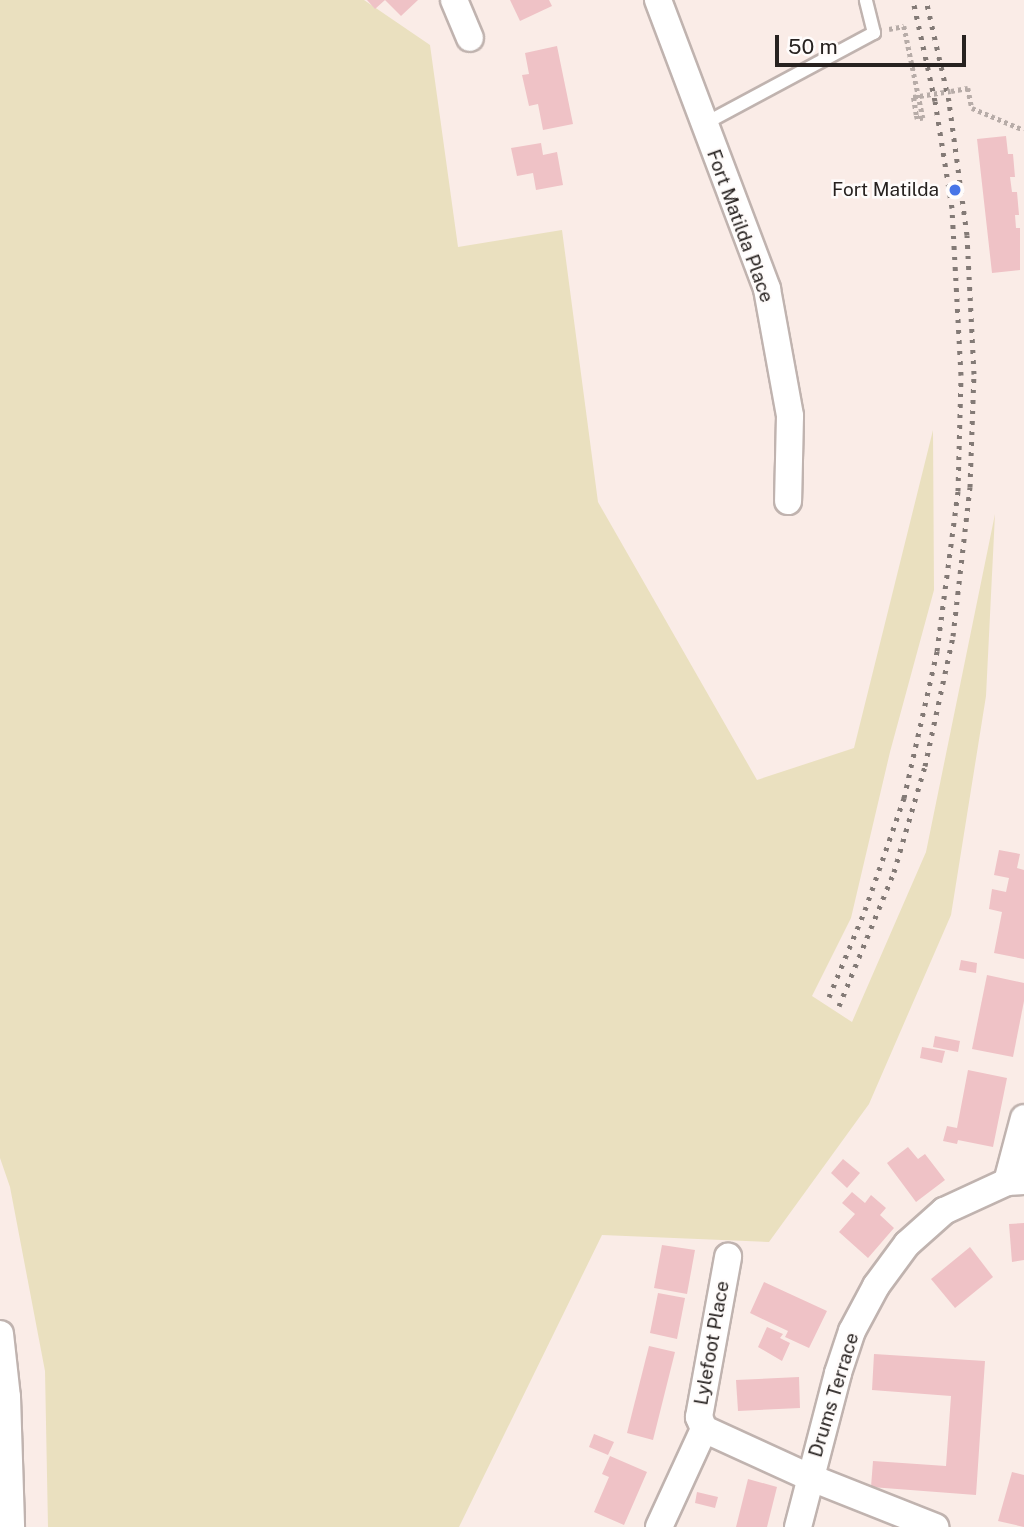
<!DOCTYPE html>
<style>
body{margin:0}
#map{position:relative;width:1024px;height:1527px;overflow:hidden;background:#faece7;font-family:"Public Sans",sans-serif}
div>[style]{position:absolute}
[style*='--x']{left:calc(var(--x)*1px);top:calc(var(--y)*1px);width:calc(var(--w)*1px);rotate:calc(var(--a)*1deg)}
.green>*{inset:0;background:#eae0bf}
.building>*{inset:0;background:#efc2c6}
.path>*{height:4.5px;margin-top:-2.25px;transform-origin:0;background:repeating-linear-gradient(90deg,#b7aca8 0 3.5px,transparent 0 7px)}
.roads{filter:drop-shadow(2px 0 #c0b3af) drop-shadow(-2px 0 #c0b3af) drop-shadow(0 2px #c0b3af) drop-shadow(0 -2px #c0b3af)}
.service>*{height:12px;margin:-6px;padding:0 6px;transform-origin:6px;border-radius:6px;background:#fff}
.minor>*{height:26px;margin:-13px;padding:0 13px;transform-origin:13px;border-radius:13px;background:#fff}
.rail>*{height:5px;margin-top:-2.5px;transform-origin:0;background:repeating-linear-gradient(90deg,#837a76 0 3.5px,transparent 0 10.5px)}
.path-bridge>*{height:4.5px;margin-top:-2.25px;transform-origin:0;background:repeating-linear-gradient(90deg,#b7aca8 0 3.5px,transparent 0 7px)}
.dots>*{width:19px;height:19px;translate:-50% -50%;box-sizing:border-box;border:4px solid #fffcfb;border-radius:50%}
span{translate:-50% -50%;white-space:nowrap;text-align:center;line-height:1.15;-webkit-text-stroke:5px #fffcfb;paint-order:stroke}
.poi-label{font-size:19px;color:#272220}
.right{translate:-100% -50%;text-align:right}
.street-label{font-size:19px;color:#272220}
.scale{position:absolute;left:775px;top:35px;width:191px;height:32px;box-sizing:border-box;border:4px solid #272220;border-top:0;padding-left:9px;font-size:21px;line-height:24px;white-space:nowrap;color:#272220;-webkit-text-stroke:5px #fffcfb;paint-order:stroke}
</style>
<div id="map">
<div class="green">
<div style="clip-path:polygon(0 0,364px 0,430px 45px,458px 247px,562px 230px,598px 502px,757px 780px,854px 748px,933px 430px,934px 590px,890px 752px,851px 918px,812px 996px,852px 1022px,926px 852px,995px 514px,986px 696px,951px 915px,869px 1104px,769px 1242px,602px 1235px,459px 1527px,48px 1527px,45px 1371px,10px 1187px,0 1158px)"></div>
</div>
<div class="building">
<div style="clip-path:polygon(367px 0,385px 0,375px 9px)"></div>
<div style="clip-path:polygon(385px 0,418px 0,401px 16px)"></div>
<div style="clip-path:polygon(510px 0,549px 0,552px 6px,520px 21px)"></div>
<div style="clip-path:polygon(557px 46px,573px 124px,543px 130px,538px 104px,529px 106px,522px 75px,529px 74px,525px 53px)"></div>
<div style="clip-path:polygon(1006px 136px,1008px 154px,1013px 154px,1015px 177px,1010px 177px,1012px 192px,1017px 192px,1019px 215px,1015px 215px,1016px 228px,1020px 228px,1020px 270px,992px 273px,977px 139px)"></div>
<div style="clip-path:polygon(541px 143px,543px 155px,557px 152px,563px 185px,536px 190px,533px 173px,517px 176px,511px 148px)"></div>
<div style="clip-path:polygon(999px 850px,1020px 854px,1017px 868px,1024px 870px,1024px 959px,994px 953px,1002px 912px,989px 909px,992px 889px,1006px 892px,1009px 878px,994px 875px)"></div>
<div style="clip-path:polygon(961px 960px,977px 963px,976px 973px,959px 970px)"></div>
<div style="clip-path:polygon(987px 975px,1024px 983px,1024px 1001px,1013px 1057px,972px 1049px)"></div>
<div style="clip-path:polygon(935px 1036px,960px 1041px,958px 1052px,933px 1047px)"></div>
<div style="clip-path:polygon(922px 1047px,945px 1051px,942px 1063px,920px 1058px)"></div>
<div style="clip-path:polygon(968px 1070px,1007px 1078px,993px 1147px,958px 1140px,957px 1144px,943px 1141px,947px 1126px,957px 1128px)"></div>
<div style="clip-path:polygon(908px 1147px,918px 1159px,925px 1154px,945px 1180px,916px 1202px,887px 1163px)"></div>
<div style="clip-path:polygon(843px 1159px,860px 1173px,847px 1188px,831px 1173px)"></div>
<div style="clip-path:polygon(852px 1192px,865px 1203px,871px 1195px,886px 1208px,880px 1215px,894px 1228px,868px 1258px,839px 1232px,855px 1214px,842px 1203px)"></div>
<div style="clip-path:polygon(1024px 1223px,1024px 1260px,1012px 1262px,1009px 1224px)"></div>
<div style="clip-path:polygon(662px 1245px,695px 1250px,687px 1294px,654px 1288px)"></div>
<div style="clip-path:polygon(970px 1247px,993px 1277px,955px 1308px,931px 1279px)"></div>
<div style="clip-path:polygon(764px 1282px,827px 1311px,809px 1348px,785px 1337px,788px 1331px,750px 1313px)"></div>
<div style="clip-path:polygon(658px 1293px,685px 1298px,677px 1339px,650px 1333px)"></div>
<div style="clip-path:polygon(767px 1327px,783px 1334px,780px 1338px,790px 1343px,782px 1361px,758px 1347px)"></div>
<div style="clip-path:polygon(649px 1346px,675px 1352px,653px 1440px,627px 1433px)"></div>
<div style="clip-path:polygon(874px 1354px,985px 1361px,976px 1495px,871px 1487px,873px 1461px,946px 1466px,951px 1396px,872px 1390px)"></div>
<div style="clip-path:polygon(799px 1377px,800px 1408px,738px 1411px,736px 1380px)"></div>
<div style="clip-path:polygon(594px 1434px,614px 1442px,608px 1455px,589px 1447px)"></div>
<div style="clip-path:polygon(610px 1456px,647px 1472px,624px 1525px,594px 1512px,609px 1477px,602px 1474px)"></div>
<div style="clip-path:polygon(1012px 1472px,1024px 1475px,1024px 1527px,998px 1521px)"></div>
<div style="clip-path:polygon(748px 1479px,777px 1487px,767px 1527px,736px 1527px)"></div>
<div style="clip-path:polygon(697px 1492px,718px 1497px,715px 1508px,695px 1503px)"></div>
</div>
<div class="path">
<div style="--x:889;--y:29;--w:15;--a:-11"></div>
<div style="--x:904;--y:26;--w:94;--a:78.3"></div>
<div style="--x:923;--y:118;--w:6;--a:171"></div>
<div style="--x:917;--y:119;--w:4;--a:-104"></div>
<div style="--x:951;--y:91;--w:17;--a:-10"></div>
<div style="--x:968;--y:88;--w:20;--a:79"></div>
<div style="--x:972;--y:108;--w:56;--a:22.9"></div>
</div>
<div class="roads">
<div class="service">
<div style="--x:704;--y:124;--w:193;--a:-28.2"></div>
<div style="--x:874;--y:33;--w:34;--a:-104"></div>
</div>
<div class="minor">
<div style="--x:454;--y:0;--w:41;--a:67.2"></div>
<div style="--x:658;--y:0;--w:309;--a:69.3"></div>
<div style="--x:767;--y:289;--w:129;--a:79.7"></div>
<div style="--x:790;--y:416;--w:85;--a:91.3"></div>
<div style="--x:1007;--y:1182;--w:66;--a:-75.1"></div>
<div style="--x:0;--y:1334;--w:63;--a:83.7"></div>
<div style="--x:7;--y:1397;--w:130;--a:88.2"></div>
<div style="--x:704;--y:1429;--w:13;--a:-113"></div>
<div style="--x:699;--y:1417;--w:163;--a:-79.7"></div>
<div style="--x:659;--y:1527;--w:108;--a:-65.3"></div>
<div style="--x:704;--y:1429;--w:115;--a:24.6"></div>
<div style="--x:809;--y:1477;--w:136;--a:21.6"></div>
<div style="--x:798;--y:1527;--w:159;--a:-75.4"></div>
<div style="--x:838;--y:1373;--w:44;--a:-71.6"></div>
<div style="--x:852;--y:1331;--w:51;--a:-61.9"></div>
<div style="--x:876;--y:1286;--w:52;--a:-53.6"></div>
<div style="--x:907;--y:1244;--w:50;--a:-41.7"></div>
<div style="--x:944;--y:1211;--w:69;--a:-24.7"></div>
<div style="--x:1007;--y:1182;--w:17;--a:-3"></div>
</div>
</div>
<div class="rail">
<div style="--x:829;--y:997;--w:94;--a:-67.5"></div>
<div style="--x:865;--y:910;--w:119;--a:-70.8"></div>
<div style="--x:904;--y:798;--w:151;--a:-77.3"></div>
<div style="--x:937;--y:651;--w:161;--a:-82.5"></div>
<div style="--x:958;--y:491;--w:116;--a:-88.5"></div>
<div style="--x:961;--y:375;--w:167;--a:-93.1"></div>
<div style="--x:952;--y:208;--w:108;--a:-99"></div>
<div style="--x:935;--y:101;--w:103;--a:-102.3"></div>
<div style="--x:839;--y:1006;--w:145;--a:-67.7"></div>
<div style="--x:894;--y:872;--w:110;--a:-73.7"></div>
<div style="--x:925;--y:766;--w:133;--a:-77.8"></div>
<div style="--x:953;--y:636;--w:150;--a:-83.5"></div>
<div style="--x:970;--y:487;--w:113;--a:-88"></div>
<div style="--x:974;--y:374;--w:139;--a:-92.9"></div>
<div style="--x:967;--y:235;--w:135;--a:-97.7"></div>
<div style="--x:949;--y:101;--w:104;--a:-102.8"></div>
</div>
<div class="path-bridge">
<div style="--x:916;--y:115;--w:18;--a:-99"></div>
<div style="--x:913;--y:97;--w:38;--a:-9"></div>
</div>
<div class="dots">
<div style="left:955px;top:190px;background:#4875e7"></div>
</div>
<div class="poi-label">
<span class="right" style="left:939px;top:190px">Fort Matilda</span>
</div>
<div class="street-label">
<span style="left:740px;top:226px;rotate:70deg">Fort Matilda Place</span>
<span style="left:712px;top:1343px;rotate:-80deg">Lylefoot Place</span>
<span style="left:834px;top:1395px;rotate:-73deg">Drums Terrace</span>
</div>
<div class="scale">50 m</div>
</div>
